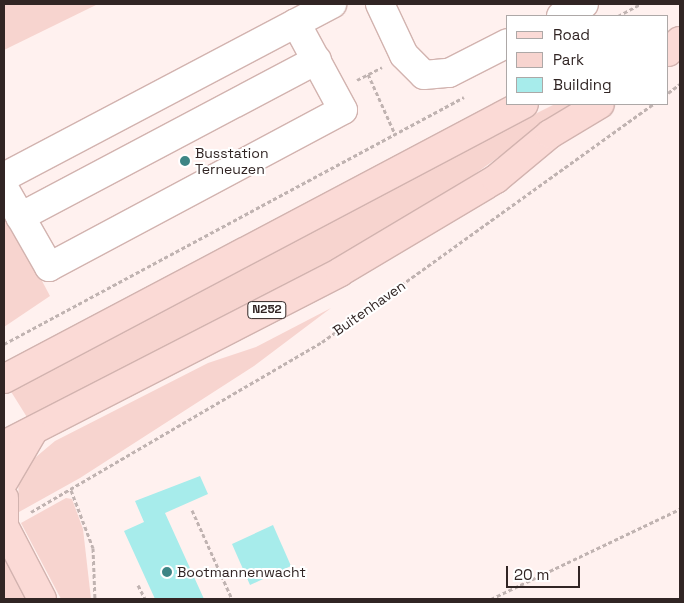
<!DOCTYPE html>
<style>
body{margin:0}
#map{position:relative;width:684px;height:603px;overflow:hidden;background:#fff1ef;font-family:"Space Grotesk",sans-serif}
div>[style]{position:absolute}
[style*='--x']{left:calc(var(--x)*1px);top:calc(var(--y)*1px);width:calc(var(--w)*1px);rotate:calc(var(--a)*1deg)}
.green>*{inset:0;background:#f7d4cf}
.building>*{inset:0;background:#a7eceb}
.path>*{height:3px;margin-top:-1.5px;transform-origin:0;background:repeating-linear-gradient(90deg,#c0b3b1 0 4px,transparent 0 6.5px)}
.roads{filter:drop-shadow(1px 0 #d2b3af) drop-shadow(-1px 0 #d2b3af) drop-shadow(0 1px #d2b3af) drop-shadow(0 -1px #d2b3af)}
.minor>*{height:28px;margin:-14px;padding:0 14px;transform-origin:14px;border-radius:14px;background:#fff}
.major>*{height:28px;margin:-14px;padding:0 14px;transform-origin:14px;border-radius:14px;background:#fbdad6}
.dots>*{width:14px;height:14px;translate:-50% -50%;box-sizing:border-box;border:2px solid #fff;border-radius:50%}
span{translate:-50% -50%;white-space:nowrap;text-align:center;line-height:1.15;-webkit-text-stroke:4px #fff;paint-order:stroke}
.shield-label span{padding:1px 4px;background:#fff;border:1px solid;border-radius:4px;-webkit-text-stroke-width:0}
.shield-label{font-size:12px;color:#312524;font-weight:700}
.poi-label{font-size:14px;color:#312524}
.left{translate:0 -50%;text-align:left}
.street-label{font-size:14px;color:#312524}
.frame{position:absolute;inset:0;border:5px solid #312524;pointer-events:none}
.legend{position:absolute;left:506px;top:15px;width:162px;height:90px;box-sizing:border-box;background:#fff;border:1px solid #ada8a7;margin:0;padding:6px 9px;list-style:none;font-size:15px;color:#312524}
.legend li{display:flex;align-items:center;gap:10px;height:25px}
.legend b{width:25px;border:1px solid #ada8a7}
.scale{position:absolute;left:506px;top:566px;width:74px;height:22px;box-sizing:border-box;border:2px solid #312524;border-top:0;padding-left:6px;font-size:15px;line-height:18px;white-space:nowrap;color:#312524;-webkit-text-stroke:4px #fff;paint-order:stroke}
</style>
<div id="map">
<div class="green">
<div style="clip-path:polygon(4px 4px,98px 4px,4px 50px)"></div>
<div style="clip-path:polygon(555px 104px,572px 104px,436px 202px,293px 285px,30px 422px,10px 390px,375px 194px)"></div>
<div style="clip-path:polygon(4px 209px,50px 296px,4px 327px)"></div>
<div style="clip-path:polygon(331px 308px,254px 366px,80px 478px,19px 512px,18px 472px,55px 441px,208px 363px,256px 347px)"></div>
<div style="clip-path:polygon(66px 498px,72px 499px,83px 529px,91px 599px,61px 599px,21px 523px)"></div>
<div style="clip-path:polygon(4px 556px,27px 599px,4px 599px)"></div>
</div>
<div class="building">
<div style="clip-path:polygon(200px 476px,208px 494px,165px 513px,204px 599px,155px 599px,124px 531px,144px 522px,135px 501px)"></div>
<div style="clip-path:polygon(273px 525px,291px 566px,250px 585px,232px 544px)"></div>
</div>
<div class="path">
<div style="--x:618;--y:16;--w:26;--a:-28"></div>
<div style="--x:368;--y:74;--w:66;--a:65.8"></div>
<div style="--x:357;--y:80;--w:28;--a:-27"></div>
<div style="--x:668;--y:93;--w:15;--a:-37"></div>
<div style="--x:4;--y:344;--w:522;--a:-28.23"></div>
<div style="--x:71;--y:490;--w:62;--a:69.2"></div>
<div style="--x:93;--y:548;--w:51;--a:87.8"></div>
<div style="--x:192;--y:510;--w:98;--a:65.8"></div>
<div style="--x:31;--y:512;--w:337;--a:-30.3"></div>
<div style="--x:322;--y:342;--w:408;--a:-35.7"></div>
<div style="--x:138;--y:585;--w:16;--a:63"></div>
<div style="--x:491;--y:599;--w:209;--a:-25.5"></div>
</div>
<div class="roads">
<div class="minor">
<div style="--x:380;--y:4;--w:56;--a:64.8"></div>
<div style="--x:404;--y:55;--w:28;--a:45"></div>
<div style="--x:424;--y:75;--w:25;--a:-5"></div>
<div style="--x:449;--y:73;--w:66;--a:-27"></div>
<div style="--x:561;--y:16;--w:26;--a:-28"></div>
<div style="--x:4;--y:177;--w:371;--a:-27.8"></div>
<div style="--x:4;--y:188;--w:91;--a:60.3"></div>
<div style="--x:49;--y:267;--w:333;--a:-28.1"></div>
<div style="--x:343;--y:110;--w:99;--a:-118.4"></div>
<div style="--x:20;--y:217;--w:336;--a:-27.9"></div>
</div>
<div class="major">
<div style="--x:668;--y:52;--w:16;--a:-43"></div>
<div style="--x:4;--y:379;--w:588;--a:-27.87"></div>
<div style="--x:4;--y:445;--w:378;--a:-27.2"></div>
<div style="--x:340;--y:272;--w:182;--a:-30.8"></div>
<div style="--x:496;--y:179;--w:70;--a:-39.8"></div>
<div style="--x:550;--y:134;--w:58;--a:-31"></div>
<div style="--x:4;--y:481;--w:56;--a:-59.7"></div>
<div style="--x:4;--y:498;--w:28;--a:90"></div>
<div style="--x:4;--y:526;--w:82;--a:62.5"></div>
</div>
</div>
<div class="dots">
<div style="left:185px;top:161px;background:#3d8585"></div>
<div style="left:167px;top:572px;background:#3d8585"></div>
</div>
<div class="shield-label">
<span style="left:267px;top:310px">N252</span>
</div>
<div class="poi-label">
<span class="left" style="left:195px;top:161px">Busstation<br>Terneuzen</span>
<span class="left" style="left:177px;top:572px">Bootmannenwacht</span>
</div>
<div class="street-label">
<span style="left:369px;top:308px;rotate:-35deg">Buitenhaven</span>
</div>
<div class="frame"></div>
<ul class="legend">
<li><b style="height:6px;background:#fbdad6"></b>Road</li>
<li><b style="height:14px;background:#f7d4cf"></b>Park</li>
<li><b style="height:14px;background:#a7eceb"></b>Building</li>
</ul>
<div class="scale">20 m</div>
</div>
